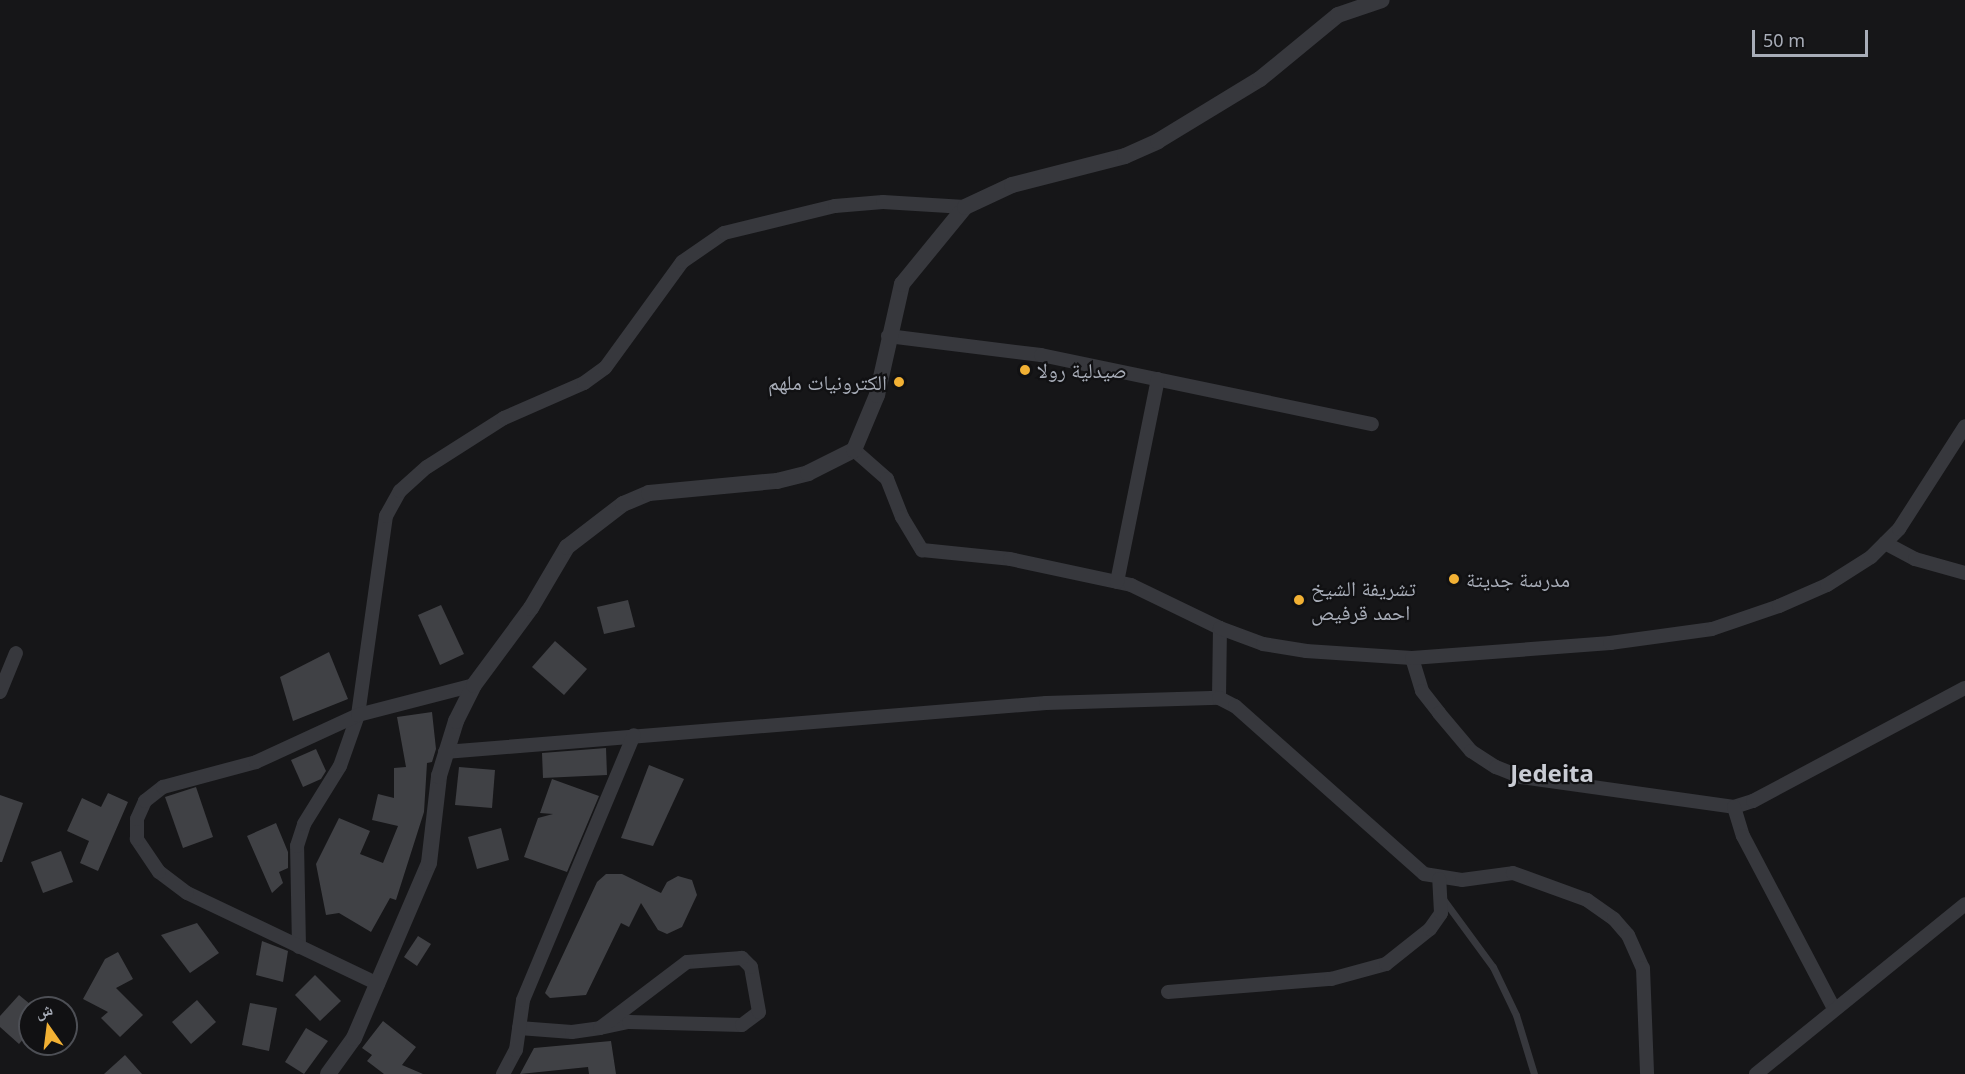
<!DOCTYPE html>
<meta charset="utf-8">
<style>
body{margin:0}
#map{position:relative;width:1965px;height:1074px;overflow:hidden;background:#161618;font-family:"Noto Sans","Noto Naskh Arabic",sans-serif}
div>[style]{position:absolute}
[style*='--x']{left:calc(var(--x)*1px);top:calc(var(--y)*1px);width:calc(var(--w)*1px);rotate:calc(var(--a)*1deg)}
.building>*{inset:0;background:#404145}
.service>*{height:7px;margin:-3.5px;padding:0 3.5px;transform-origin:3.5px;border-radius:3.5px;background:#37383d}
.minor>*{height:14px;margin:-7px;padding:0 7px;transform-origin:7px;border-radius:7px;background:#37383d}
.tertiary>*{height:16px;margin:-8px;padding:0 8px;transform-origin:8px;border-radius:8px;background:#37383d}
.dots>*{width:16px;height:16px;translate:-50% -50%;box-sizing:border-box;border:3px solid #111113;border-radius:50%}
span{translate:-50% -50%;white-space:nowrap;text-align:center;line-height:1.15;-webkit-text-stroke:4.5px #111113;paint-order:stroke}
.poi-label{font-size:21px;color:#a8adb8}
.left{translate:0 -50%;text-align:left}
.right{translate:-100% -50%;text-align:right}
.quarter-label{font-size:24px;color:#c9ccd4;font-weight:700}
.north{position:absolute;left:18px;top:996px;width:60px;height:60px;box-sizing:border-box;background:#111113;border:2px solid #4d4f55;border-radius:50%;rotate:346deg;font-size:16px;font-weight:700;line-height:24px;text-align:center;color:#a8adb8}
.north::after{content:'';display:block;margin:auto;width:21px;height:27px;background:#f2b134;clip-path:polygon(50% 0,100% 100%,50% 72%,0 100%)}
.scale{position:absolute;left:1752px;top:30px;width:116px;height:27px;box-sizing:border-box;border:3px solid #a8adb8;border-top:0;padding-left:8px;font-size:18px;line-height:21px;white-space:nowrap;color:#a8adb8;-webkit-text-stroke:4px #111113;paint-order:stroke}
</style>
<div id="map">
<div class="building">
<div style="clip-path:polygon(628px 600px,635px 627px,604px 634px,597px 607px)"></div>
<div style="clip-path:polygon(441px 605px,464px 654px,440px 665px,418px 615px)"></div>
<div style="clip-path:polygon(555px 641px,587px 669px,564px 695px,532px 667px)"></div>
<div style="clip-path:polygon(329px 652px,348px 699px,293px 721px,280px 677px)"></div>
<div style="clip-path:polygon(432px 712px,436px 749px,432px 762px,427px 763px,424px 812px,396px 900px,390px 898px,371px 932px,339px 913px,326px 915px,316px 864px,339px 818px,370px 831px,360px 854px,383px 863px,398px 826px,372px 820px,378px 794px,394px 798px,394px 768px,406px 767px,397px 717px)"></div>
<div style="clip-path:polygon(606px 748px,607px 775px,543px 778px,542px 753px)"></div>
<div style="clip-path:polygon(316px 749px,326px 771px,321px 779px,303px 787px,291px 760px)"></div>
<div style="clip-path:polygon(649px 765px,684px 779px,653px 846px,621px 838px)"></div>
<div style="clip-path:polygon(459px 767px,495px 770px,492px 808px,455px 805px)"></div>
<div style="clip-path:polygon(552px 779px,599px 796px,567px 872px,524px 857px,538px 818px,553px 814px,540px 813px)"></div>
<div style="clip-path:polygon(196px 787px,213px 837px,183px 848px,165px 797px)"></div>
<div style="clip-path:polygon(108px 793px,128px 802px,98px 871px,80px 863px,89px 841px,67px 831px,82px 798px,101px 807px)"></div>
<div style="clip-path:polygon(0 795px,23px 803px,2px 862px,0 862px)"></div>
<div style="clip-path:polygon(276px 823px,288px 852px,288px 868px,279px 872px,283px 883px,272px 893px,247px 836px)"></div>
<div style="clip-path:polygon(501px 828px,509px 860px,477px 869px,468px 837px)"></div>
<div style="clip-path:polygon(61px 851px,73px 882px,43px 893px,31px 862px)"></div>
<div style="clip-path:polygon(606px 874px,622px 874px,661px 893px,667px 882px,678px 876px,692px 880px,697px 895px,682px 927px,667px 934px,658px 930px,641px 903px,629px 927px,621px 923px,586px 995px,550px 998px,545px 993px,597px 882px)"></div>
<div style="clip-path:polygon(197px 923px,219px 953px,190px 973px,161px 935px)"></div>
<div style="clip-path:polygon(418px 936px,431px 944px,417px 966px,404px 957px)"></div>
<div style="clip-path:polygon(262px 941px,288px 951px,283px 982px,256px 975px)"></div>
<div style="clip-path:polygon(118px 952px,133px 979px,116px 988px,143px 1015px,120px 1037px,101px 1018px,108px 1012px,83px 999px,105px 959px)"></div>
<div style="clip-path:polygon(315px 975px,341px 1001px,320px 1021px,295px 995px)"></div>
<div style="clip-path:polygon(19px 995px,30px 1004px,30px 1031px,19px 1044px,0 1027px,0 1016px)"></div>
<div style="clip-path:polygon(197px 1000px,216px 1022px,191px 1044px,172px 1022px)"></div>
<div style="clip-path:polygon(250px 1003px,277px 1008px,269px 1051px,242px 1045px)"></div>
<div style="clip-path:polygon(383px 1021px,416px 1047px,402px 1065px,423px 1074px,384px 1074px,367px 1061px,372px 1055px,362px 1048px)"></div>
<div style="clip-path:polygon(306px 1028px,328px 1041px,304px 1074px,285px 1062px)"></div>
<div style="clip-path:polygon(611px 1041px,616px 1074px,589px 1074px,588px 1067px,520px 1074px,534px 1048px)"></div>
<div style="clip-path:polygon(125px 1055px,142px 1074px,104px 1074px)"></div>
</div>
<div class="service">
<div style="--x:1443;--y:899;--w:84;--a:53.7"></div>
<div style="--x:1493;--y:967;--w:53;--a:64.4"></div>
<div style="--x:1516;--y:1015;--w:62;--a:73"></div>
</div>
<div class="minor">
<div style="--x:888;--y:336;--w:154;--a:7.1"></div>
<div style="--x:1041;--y:355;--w:338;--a:11.8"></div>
<div style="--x:854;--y:450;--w:44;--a:41.3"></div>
<div style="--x:887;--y:479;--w:41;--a:68.5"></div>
<div style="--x:902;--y:517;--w:39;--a:59"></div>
<div style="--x:922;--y:550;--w:88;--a:5.8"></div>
<div style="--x:1010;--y:559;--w:124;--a:12.1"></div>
<div style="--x:1131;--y:585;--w:99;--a:25.8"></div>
<div style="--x:1885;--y:543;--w:34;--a:28"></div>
<div style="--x:1915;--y:559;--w:52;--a:15.6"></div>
<div style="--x:1117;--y:582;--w:207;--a:-78.6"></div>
<div style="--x:1412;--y:658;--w:34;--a:73"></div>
<div style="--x:1422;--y:691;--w:28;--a:52"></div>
<div style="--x:1439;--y:713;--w:50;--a:49.9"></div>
<div style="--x:1471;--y:751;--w:30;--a:33"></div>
<div style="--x:1496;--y:767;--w:27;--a:22"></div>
<div style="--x:1521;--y:777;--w:215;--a:8"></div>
<div style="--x:1734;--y:807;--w:20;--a:-18"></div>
<div style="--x:1753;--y:801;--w:240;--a:-28.1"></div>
<div style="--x:0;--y:692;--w:42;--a:-67.7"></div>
<div style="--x:1219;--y:698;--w:70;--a:-89.2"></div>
<div style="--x:1220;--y:628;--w:46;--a:20.4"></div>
<div style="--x:1263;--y:644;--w:44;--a:9.2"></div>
<div style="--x:1306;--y:651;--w:106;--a:3.8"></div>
<div style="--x:1412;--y:658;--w:199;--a:-4.3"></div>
<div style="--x:1610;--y:643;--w:103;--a:-7.8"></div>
<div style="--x:1712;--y:629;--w:71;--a:-18.9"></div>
<div style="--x:1779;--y:606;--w:52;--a:-23.6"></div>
<div style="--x:1827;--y:585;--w:52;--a:-32.5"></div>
<div style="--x:1871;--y:557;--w:40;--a:-45"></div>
<div style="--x:1899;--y:529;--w:122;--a:-57.3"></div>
<div style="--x:445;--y:752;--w:603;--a:-4.66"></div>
<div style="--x:1046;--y:703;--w:173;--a:-1.7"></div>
<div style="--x:1219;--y:698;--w:18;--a:27"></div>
<div style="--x:1235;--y:706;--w:253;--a:41.6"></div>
<div style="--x:1424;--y:874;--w:38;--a:9"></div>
<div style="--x:1462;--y:880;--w:51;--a:-7.8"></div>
<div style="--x:1513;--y:873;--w:79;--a:20"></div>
<div style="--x:1587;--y:900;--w:33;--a:35"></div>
<div style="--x:1614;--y:919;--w:21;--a:49"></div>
<div style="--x:1628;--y:935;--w:36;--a:66"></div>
<div style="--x:1643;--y:968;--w:106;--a:87.8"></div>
<div style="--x:1734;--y:807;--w:30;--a:73"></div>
<div style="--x:1743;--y:836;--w:193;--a:62.2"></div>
<div style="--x:299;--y:947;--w:101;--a:-91.1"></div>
<div style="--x:297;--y:846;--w:23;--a:-72"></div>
<div style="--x:304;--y:824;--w:68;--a:-58.2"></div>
<div style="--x:340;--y:766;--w:54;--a:-70.6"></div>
<div style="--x:358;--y:715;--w:201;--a:-82"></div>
<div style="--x:386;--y:516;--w:29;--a:-61"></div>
<div style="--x:400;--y:491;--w:36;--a:-42"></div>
<div style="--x:427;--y:467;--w:91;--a:-32.5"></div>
<div style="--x:504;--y:418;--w:87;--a:-23.6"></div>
<div style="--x:584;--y:383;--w:26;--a:-36"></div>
<div style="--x:605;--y:368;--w:131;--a:-54"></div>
<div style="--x:682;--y:262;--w:51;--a:-34.6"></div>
<div style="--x:724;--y:233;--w:114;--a:-13.7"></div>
<div style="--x:835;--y:206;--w:48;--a:-4.8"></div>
<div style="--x:883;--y:202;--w:82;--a:3.5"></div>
<div style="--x:378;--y:984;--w:212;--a:-154.5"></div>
<div style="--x:187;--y:893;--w:35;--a:-143"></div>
<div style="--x:159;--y:872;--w:40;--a:-124"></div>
<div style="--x:137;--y:839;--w:20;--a:-90"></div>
<div style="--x:137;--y:819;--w:20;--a:-66"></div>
<div style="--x:145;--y:801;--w:23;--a:-38"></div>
<div style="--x:163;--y:787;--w:96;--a:-15"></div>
<div style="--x:256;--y:762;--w:112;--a:-24.7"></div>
<div style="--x:358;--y:715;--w:120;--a:-14.5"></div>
<div style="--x:1168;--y:992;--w:164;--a:-4.6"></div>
<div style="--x:1331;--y:979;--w:57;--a:-15.3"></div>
<div style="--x:1386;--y:964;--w:56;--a:-38.5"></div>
<div style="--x:1430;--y:929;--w:19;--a:-55"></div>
<div style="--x:1441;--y:913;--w:34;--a:-93"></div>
<div style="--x:519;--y:1028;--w:53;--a:4.3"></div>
<div style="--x:572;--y:1032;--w:28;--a:-8"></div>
<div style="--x:600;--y:1028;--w:30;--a:-12"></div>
<div style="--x:629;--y:1022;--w:113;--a:1.5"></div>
<div style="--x:742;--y:1025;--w:21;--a:-37"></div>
<div style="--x:759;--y:1012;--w:46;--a:-100.1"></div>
<div style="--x:751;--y:967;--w:13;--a:-135"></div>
<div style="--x:742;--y:958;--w:55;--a:175.8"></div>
<div style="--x:687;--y:962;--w:109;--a:142.8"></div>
<div style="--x:503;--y:1074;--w:27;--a:-62"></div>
<div style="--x:516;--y:1050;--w:50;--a:-82"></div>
<div style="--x:523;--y:1000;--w:287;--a:-67.3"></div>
<div style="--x:1756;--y:1074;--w:269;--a:-39.1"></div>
</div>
<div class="tertiary">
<div style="--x:328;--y:1074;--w:44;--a:-54.2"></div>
<div style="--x:354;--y:1038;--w:190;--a:-66.8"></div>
<div style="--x:429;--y:863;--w:88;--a:-83.4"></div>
<div style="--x:439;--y:776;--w:58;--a:-72.8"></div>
<div style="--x:456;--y:721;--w:40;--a:-63.4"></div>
<div style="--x:474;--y:685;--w:96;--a:-53.5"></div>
<div style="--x:531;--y:608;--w:71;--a:-59.5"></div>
<div style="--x:567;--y:547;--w:71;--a:-37.5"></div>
<div style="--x:623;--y:504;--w:28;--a:-23"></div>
<div style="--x:649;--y:493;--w:129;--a:-5.4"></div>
<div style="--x:777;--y:481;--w:32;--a:-14"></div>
<div style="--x:808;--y:473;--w:51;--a:-26.6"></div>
<div style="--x:854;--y:450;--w:60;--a:-67.3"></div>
<div style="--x:877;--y:395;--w:114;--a:-77.3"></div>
<div style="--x:902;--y:284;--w:99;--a:-50.7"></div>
<div style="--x:965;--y:207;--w:52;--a:-25.1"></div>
<div style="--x:1012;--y:185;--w:117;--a:-14.4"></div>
<div style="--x:1125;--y:156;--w:36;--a:-24"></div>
<div style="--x:1158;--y:141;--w:119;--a:-31.3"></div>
<div style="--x:1260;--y:79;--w:101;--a:-39.4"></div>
<div style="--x:1338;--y:15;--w:46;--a:-18.8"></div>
</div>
<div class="dots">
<div style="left:1025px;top:370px;background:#f2b134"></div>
<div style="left:899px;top:382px;background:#f2b134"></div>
<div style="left:1454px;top:579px;background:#f2b134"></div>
<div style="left:1299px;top:600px;background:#f2b134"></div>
</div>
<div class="poi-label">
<span class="left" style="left:1037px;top:370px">صيدلية رولا</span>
<span class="right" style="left:887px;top:382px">الكترونيات ملهم</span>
<span class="left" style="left:1466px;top:579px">مدرسة جديتة</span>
<span class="left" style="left:1311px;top:600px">تشريفة الشيخ<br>احمد قرفيص</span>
</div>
<div class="quarter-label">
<span style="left:1552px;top:773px">Jedeita</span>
</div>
<div class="north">ش</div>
<div class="scale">50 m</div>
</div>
